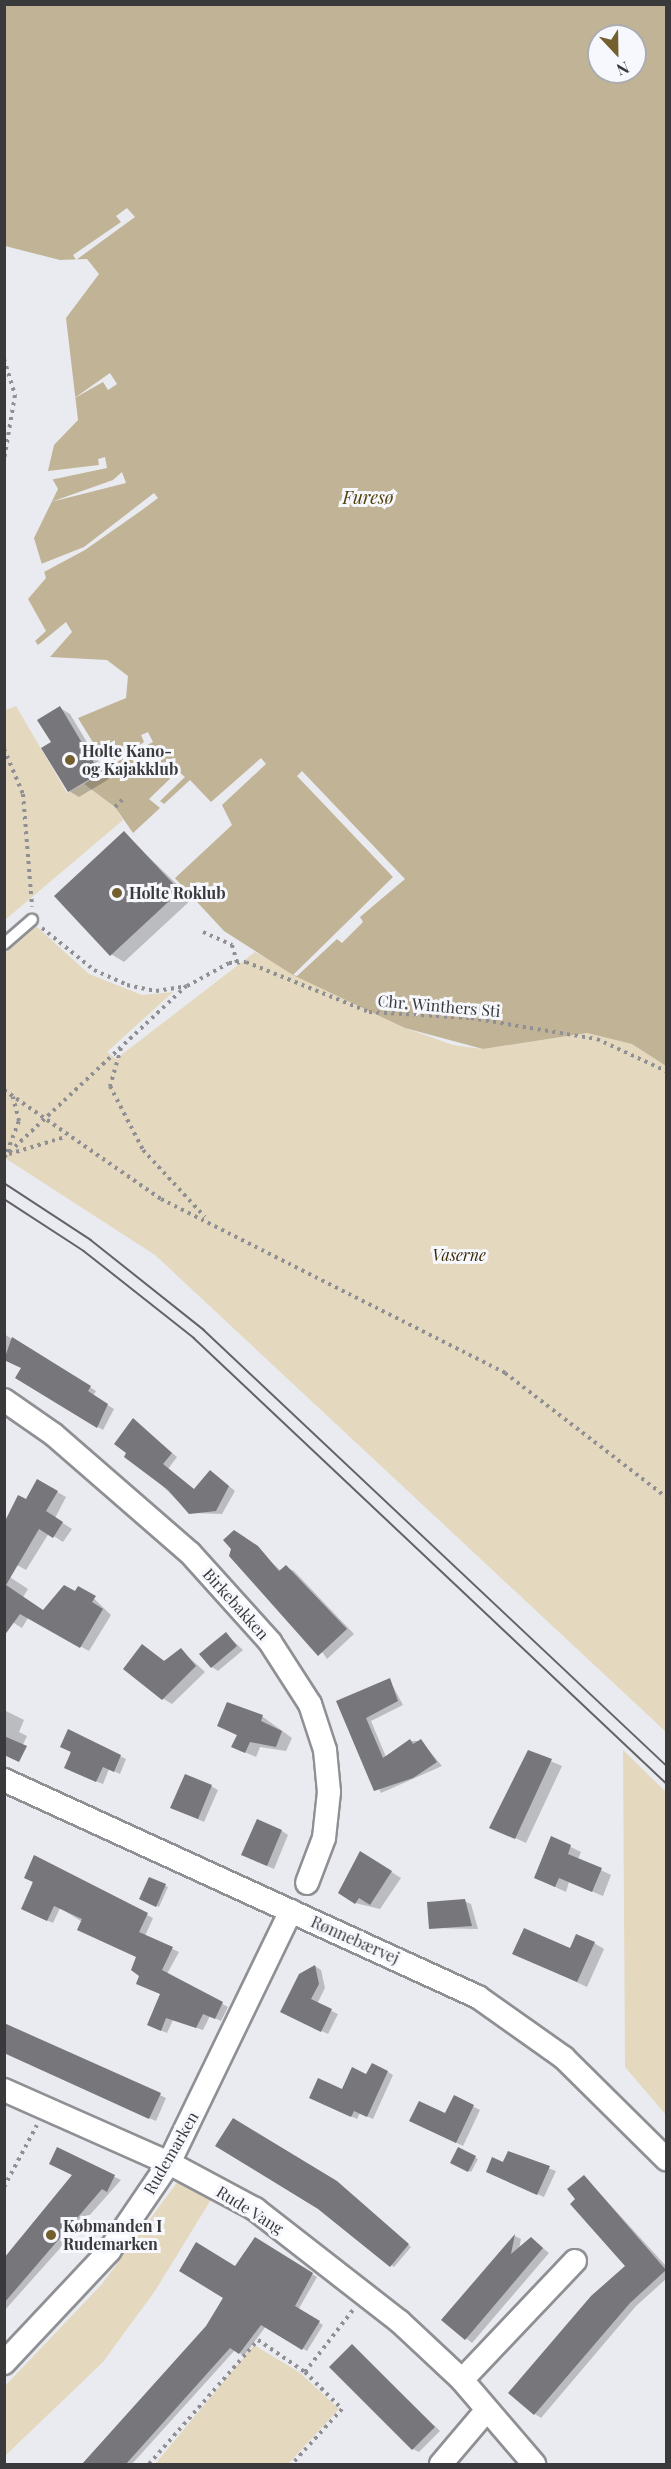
<!DOCTYPE html>
<meta charset="utf-8">
<style>
body{margin:0}
#map{position:relative;width:671px;height:2469px;overflow:hidden;background:#eaebf0;font-family:"Playfair Display",serif}
div>[style]{position:absolute}
[style*='--x']{left:calc(var(--x)*1px);top:calc(var(--y)*1px);width:calc(var(--w)*1px);rotate:calc(var(--a)*1deg)}
.green>*{inset:0;background:#e4d9bf}
.water>*{inset:0;background:#c0b396}
.pier>*{inset:0;background:#eaebf0}
.shadow>*{inset:0;background:#0003}
.building>*{inset:0;background:#76767b}
.path>*{height:4px;margin-top:-2px;transform-origin:0;background:repeating-linear-gradient(90deg,#909094 0 3px,transparent 0 7.5px)}
.roads{filter:drop-shadow(2px 0 #8f9094) drop-shadow(-2px 0 #8f9094) drop-shadow(0 2px #8f9094) drop-shadow(0 -2px #8f9094)}
.service>*{height:10px;margin:-5px;padding:0 5px;transform-origin:5px;border-radius:5px;background:#fff}
.minor>*{height:22px;margin:-11px;padding:0 11px;transform-origin:11px;border-radius:11px;background:#fff}
.tram>*{height:1.5px;margin:-0.75px;padding:0 0.75px;transform-origin:0.75px;border-radius:0.75px;background:#636366}
.dots>*{width:16px;height:16px;translate:-50% -50%;box-sizing:border-box;border:3px solid #f7f8fd;border-radius:50%}
span{translate:-50% -50%;white-space:nowrap;text-align:center;line-height:1.15;-webkit-text-stroke:6px #f7f8fd;paint-order:stroke}
.poi-label{font-size:16px;color:#3a3a3c;font-weight:700}
.left{translate:0 -50%;text-align:left}
.street-label{font-size:16px;color:#3a3a3c}
.park-label{font-size:16px;color:#392a03;font-style:italic}
.water-label{font-size:18px;color:#523f09;font-style:italic}
.frame{position:absolute;inset:0;border:6px solid #3a3a3c;pointer-events:none}
.north{position:absolute;left:587px;top:24px;width:60px;height:60px;box-sizing:border-box;background:#f7f8fd;border:2px solid #abacb0;border-radius:50%;rotate:158deg;font-size:16px;font-weight:700;line-height:24px;text-align:center;color:#3a3a3c}
.north::after{content:'';display:block;margin:auto;width:21px;height:27px;background:#745f2e;clip-path:polygon(50% 0,100% 100%,50% 72%,0 100%)}
</style>
<div id="map">
<div class="green">
<div style="clip-path:polygon(16px 706px,67px 793px,84px 784px,115px 807px,123px 820px,5px 920px,5px 710px)"></div>
<div style="clip-path:polygon(36px 926px,89px 974px,142px 995px,173px 992px,107px 1052px,116px 1059px,255px 952px,405px 1028px,453px 1045px,483px 1049px,587px 1033px,632px 1044px,666px 1066px,666px 1732px,155px 1255px,5px 1158px,4px 954px)"></div>
<div style="clip-path:polygon(623px 1750px,666px 1792px,666px 2115px,625px 2067px)"></div>
<div style="clip-path:polygon(178px 2181px,212px 2198px,155px 2291px,103px 2362px,5px 2456px,5px 2386px,102px 2284px)"></div>
<div style="clip-path:polygon(254px 2345px,299px 2372px,339px 2409px,288px 2464px,155px 2464px)"></div>
</div>
<div class="water">
<div style="clip-path:polygon(evenodd,4px 5px,666px 5px,666px 1066px,632px 1044px,587px 1033px,483px 1049px,405px 1028px,293px 975px,224px 931px,133px 833px,115px 807px,84px 784px,108px 767px,78px 718px,126px 698px,128px 676px,107px 660px,50px 657px,72px 632px,66px 622px,38px 645px,35px 641px,46px 631px,28px 599px,46px 578px,34px 538px,58px 489px,48px 471px,54px 445px,78px 420px,66px 318px,99px 274px,87px 259px,60px 260px,5px 246px,4px 5px,599px 36px,635px 36px,635px 72px,599px 72px,599px 36px)"></div>
</div>
<div class="pier">
<div style="clip-path:polygon(127px 208px,135px 217px,76px 260px,73px 255px,121px 222px,116px 216px)"></div>
<div style="clip-path:polygon(110px 373px,117px 384px,108px 390px,103px 382px,73px 399px)"></div>
<div style="clip-path:polygon(105px 457px,107px 468px,50px 480px,48px 471px,99px 465px,98px 459px)"></div>
<div style="clip-path:polygon(122px 472px,126px 483px,51px 502px,113px 480px)"></div>
<div style="clip-path:polygon(154px 493px,158px 498px,142px 510px,85px 550px,44px 572px,41px 564px,84px 547px)"></div>
<div style="clip-path:polygon(148px 732px,153px 742px,108px 767px,144px 742px,141px 735px)"></div>
<div style="clip-path:polygon(261px 758px,266px 764px,222px 805px,232px 825px,174px 879px,133px 833px,160px 808px,149px 799px,178px 771px,185px 777px,160px 801px,164px 804px,190px 780px,211px 802px)"></div>
<div style="clip-path:polygon(302px 771px,405px 879px,360px 917px,363px 922px,342px 943px,337px 939px,297px 976px,293px 975px,393px 877px,297px 776px)"></div>
</div>
<div class="shadow">
<div style="clip-path:polygon(60px 708px,70px 714px,109px 779px,79px 797px,69px 791px,53px 743px)"></div>
<div style="clip-path:polygon(124px 833px,192px 899px,124px 962px,111px 954px)"></div>
<div style="clip-path:polygon(4px 1334px,96px 1391px,93px 1396px,114px 1409px,103px 1430px,17px 1378px,23px 1368px,4px 1360px)"></div>
<div style="clip-path:polygon(133px 1420px,177px 1457px,168px 1469px,195px 1491px,217px 1476px,235px 1491px,222px 1514px,190px 1513px,129px 1453px)"></div>
<div style="clip-path:polygon(38px 1481px,66px 1497px,55px 1518px,72px 1529px,63px 1542px,49px 1533px,26px 1570px,4px 1558px)"></div>
<div style="clip-path:polygon(243px 1536px,281px 1571px,286px 1567px,294px 1571px,354px 1634px,327px 1659px)"></div>
<div style="clip-path:polygon(5px 1574px,28px 1589px,23px 1597px,44px 1611px,87px 1592px,111px 1615px,89px 1651px,28px 1618px,22px 1628px,4px 1617px)"></div>
<div style="clip-path:polygon(226px 1634px,243px 1650px,218px 1671px,212px 1667px)"></div>
<div style="clip-path:polygon(143px 1646px,166px 1662px,181px 1650px,205px 1672px,172px 1704px,162px 1698px)"></div>
<div style="clip-path:polygon(389px 1679px,403px 1705px,371px 1721px,386px 1757px,410px 1741px,421px 1741px,442px 1766px,381px 1793px,338px 1702px)"></div>
<div style="clip-path:polygon(228px 1704px,263px 1717px,292px 1738px,286px 1751px,260px 1747px,256px 1757px,233px 1747px,238px 1736px,218px 1725px)"></div>
<div style="clip-path:polygon(4px 1710px,24px 1720px,19px 1732px,27px 1736px,20px 1751px,4px 1741px)"></div>
<div style="clip-path:polygon(69px 1731px,126px 1759px,120px 1774px,109px 1769px,103px 1784px,71px 1771px)"></div>
<div style="clip-path:polygon(529px 1752px,562px 1766px,526px 1843px,491px 1827px)"></div>
<div style="clip-path:polygon(211px 1786px,218px 1790px,204px 1822px,179px 1811px)"></div>
<div style="clip-path:polygon(282px 1831px,288px 1835px,274px 1869px,249px 1858px)"></div>
<div style="clip-path:polygon(552px 1838px,581px 1852px,578px 1859px,611px 1875px,603px 1896px,569px 1882px,566px 1892px,536px 1878px)"></div>
<div style="clip-path:polygon(35px 1858px,153px 1918px,145px 1936px,179px 1952px,167px 1974px,228px 2007px,221px 2021px,210px 2016px,203px 2030px,173px 2020px,167px 2033px,155px 2028px,161px 1995px,141px 1976px,138px 1957px,60px 1908px,53px 1923px,29px 1912px)"></div>
<div style="clip-path:polygon(371px 1859px,401px 1878px,380px 1909px,355px 1903px)"></div>
<div style="clip-path:polygon(150px 1879px,168px 1887px,159px 1907px,141px 1899px)"></div>
<div style="clip-path:polygon(464px 1901px,471px 1904px,478px 1929px,430px 1928px)"></div>
<div style="clip-path:polygon(594px 1943px,604px 1949px,587px 1987px,523px 1957px)"></div>
<div style="clip-path:polygon(315px 1966px,321px 1970px,325px 1988px,317px 2004px,338px 2014px,328px 2034px,289px 2015px)"></div>
<div style="clip-path:polygon(4px 2053px,160px 2095px,166px 2098px,156px 2121px)"></div>
<div style="clip-path:polygon(388px 2072px,393px 2075px,373px 2119px,360px 2113px,357px 2119px,316px 2101px)"></div>
<div style="clip-path:polygon(454px 2097px,480px 2110px,463px 2146px,417px 2124px,446px 2115px)"></div>
<div style="clip-path:polygon(57px 2149px,121px 2180px,4px 2311px,4px 2260px,74px 2175px)"></div>
<div style="clip-path:polygon(458px 2149px,478px 2159px,471px 2172px,452px 2163px)"></div>
<div style="clip-path:polygon(508px 2153px,556px 2171px,544px 2197px,494px 2175px)"></div>
<div style="clip-path:polygon(584px 2176px,666px 2266px,666px 2279px,636px 2306px,541px 2418px,535px 2414px,627px 2266px,577px 2199px)"></div>
<div style="clip-path:polygon(340px 2185px,411px 2247px,394px 2267px,391px 2265px)"></div>
<div style="clip-path:polygon(515px 2236px,521px 2239px,519px 2249px,537px 2243px,549px 2253px,472px 2343px,443px 2320px)"></div>
<div style="clip-path:polygon(255px 2239px,317px 2277px,298px 2310px,323px 2325px,307px 2351px,266px 2326px,244px 2356px,235px 2350px,132px 2464px,84px 2464px,207px 2327px)"></div>
<div style="clip-path:polygon(352px 2346px,440px 2431px,419px 2452px,413px 2449px)"></div>
</div>
<div class="building">
<div style="clip-path:polygon(60px 706px,100px 773px,68px 792px,41px 748px,51px 742px,37px 720px)"></div>
<div style="clip-path:polygon(124px 831px,180px 891px,110px 956px,54px 896px)"></div>
<div style="clip-path:polygon(12px 1337px,91px 1386px,88px 1391px,108px 1404px,97px 1428px,15px 1378px,21px 1368px,4px 1360px)"></div>
<div style="clip-path:polygon(133px 1418px,172px 1453px,163px 1464px,194px 1489px,210px 1470px,229px 1486px,216px 1511px,189px 1514px,168px 1490px,124px 1457px,126px 1453px,114px 1444px)"></div>
<div style="clip-path:polygon(37px 1479px,58px 1491px,46px 1511px,63px 1522px,53px 1538px,39px 1529px,6px 1585px,43px 1610px,64px 1585px,75px 1591px,78px 1586px,96px 1596px,92px 1602px,103px 1609px,80px 1648px,20px 1614px,4px 1636px,4px 1523px,18px 1495px,26px 1499px)"></div>
<div style="clip-path:polygon(234px 1530px,258px 1546px,279px 1571px,286px 1565px,347px 1629px,318px 1656px,229px 1556px,231px 1549px,223px 1540px)"></div>
<div style="clip-path:polygon(226px 1632px,237px 1646px,211px 1668px,199px 1654px)"></div>
<div style="clip-path:polygon(142px 1644px,164px 1661px,181px 1648px,196px 1666px,162px 1700px,123px 1669px)"></div>
<div style="clip-path:polygon(390px 1678px,398px 1701px,366px 1718px,383px 1758px,410px 1739px,413px 1744px,421px 1739px,437px 1762px,413px 1778px,374px 1791px,336px 1701px)"></div>
<div style="clip-path:polygon(227px 1702px,263px 1715px,261px 1721px,282px 1731px,276px 1747px,250px 1742px,245px 1753px,231px 1747px,237px 1735px,217px 1726px)"></div>
<div style="clip-path:polygon(68px 1729px,121px 1755px,114px 1772px,103px 1767px,96px 1782px,64px 1768px,71px 1752px,60px 1747px)"></div>
<div style="clip-path:polygon(4px 1736px,27px 1746px,19px 1762px,4px 1755px)"></div>
<div style="clip-path:polygon(528px 1750px,552px 1759px,515px 1839px,489px 1828px)"></div>
<div style="clip-path:polygon(185px 1774px,212px 1785px,198px 1819px,170px 1808px)"></div>
<div style="clip-path:polygon(257px 1819px,282px 1830px,267px 1866px,241px 1855px)"></div>
<div style="clip-path:polygon(551px 1836px,571px 1845px,568px 1854px,602px 1868px,592px 1892px,559px 1878px,555px 1887px,534px 1878px)"></div>
<div style="clip-path:polygon(360px 1851px,392px 1871px,370px 1905px,359px 1898px,355px 1904px,338px 1893px)"></div>
<div style="clip-path:polygon(34px 1855px,148px 1913px,139px 1932px,173px 1947px,162px 1970px,223px 2002px,215px 2019px,203px 2014px,196px 2028px,166px 2018px,161px 2031px,147px 2025px,160px 1994px,136px 1984px,139px 1976px,131px 1970px,136px 1957px,77px 1930px,82px 1919px,54px 1906px,47px 1921px,21px 1909px,33px 1882px,24px 1878px)"></div>
<div style="clip-path:polygon(149px 1877px,166px 1884px,156px 1907px,139px 1899px)"></div>
<div style="clip-path:polygon(465px 1899px,472px 1926px,429px 1929px,427px 1902px)"></div>
<div style="clip-path:polygon(524px 1928px,570px 1948px,576px 1934px,595px 1942px,577px 1982px,512px 1954px)"></div>
<div style="clip-path:polygon(315px 1965px,319px 1984px,311px 1999px,332px 2009px,321px 2032px,280px 2012px,299px 1974px)"></div>
<div style="clip-path:polygon(4px 2023px,161px 2093px,149px 2119px,4px 2053px)"></div>
<div style="clip-path:polygon(372px 2063px,388px 2071px,367px 2117px,354px 2111px,351px 2117px,309px 2098px,318px 2078px,342px 2089px,352px 2067px,366px 2074px)"></div>
<div style="clip-path:polygon(454px 2095px,474px 2105px,456px 2143px,409px 2121px,419px 2101px,445px 2113px)"></div>
<div style="clip-path:polygon(233px 2118px,337px 2181px,409px 2244px,390px 2267px,318px 2209px,215px 2146px)"></div>
<div style="clip-path:polygon(57px 2147px,115px 2175px,107px 2192px,102px 2189px,4px 2303px,4px 2258px,72px 2175px,49px 2164px)"></div>
<div style="clip-path:polygon(458px 2147px,476px 2156px,468px 2172px,450px 2163px)"></div>
<div style="clip-path:polygon(508px 2151px,550px 2166px,537px 2195px,486px 2172px,492px 2157px,503px 2162px)"></div>
<div style="clip-path:polygon(584px 2175px,666px 2270px,630px 2303px,534px 2415px,508px 2393px,591px 2296px,625px 2266px,570px 2204px,575px 2199px,567px 2189px)"></div>
<div style="clip-path:polygon(515px 2234px,511px 2254px,531px 2237px,543px 2248px,465px 2340px,441px 2320px)"></div>
<div style="clip-path:polygon(255px 2237px,313px 2273px,295px 2306px,320px 2321px,302px 2350px,261px 2325px,239px 2354px,230px 2348px,126px 2464px,82px 2464px,206px 2326px,223px 2298px,179px 2271px,196px 2242px,235px 2266px)"></div>
<div style="clip-path:polygon(352px 2344px,435px 2427px,412px 2450px,329px 2367px)"></div>
</div>
<div class="path">
<div style="--x:4;--y:359;--w:38;--a:73"></div>
<div style="--x:15;--y:395;--w:66;--a:99.6"></div>
<div style="--x:4;--y:749;--w:49;--a:67.1"></div>
<div style="--x:23;--y:794;--w:113;--a:85.4"></div>
<div style="--x:115;--y:807;--w:11;--a:-45"></div>
<div style="--x:42;--y:928;--w:67;--a:38.9"></div>
<div style="--x:94;--y:970;--w:36;--a:24"></div>
<div style="--x:127;--y:985;--w:30;--a:12"></div>
<div style="--x:156;--y:991;--w:31;--a:-9"></div>
<div style="--x:187;--y:986;--w:48;--a:-28.7"></div>
<div style="--x:229;--y:963;--w:17;--a:-3"></div>
<div style="--x:246;--y:962;--w:133;--a:22.1"></div>
<div style="--x:369;--y:1012;--w:102;--a:3.4"></div>
<div style="--x:471;--y:1018;--w:128;--a:9.5"></div>
<div style="--x:597;--y:1039;--w:76;--a:24.9"></div>
<div style="--x:203;--y:932;--w:32;--a:24"></div>
<div style="--x:232;--y:945;--w:19;--a:74"></div>
<div style="--x:121;--y:1048;--w:40;--a:106"></div>
<div style="--x:110;--y:1086;--w:72;--a:62.7"></div>
<div style="--x:143;--y:1150;--w:91;--a:47.2"></div>
<div style="--x:4;--y:1090;--w:191;--a:34.8"></div>
<div style="--x:161;--y:1199;--w:386;--a:26.8"></div>
<div style="--x:505;--y:1373;--w:203;--a:37.6"></div>
<div style="--x:7;--y:1152;--w:33;--a:-69"></div>
<div style="--x:19;--y:1121;--w:25;--a:-104"></div>
<div style="--x:9;--y:1154;--w:59;--a:-16.9"></div>
<div style="--x:4;--y:1157;--w:250;--a:-43.2"></div>
<div style="--x:4;--y:2187;--w:70;--a:-62"></div>
<div style="--x:305;--y:2372;--w:78;--a:-52.3"></div>
<div style="--x:149;--y:2464;--w:165;--a:-48.7"></div>
<div style="--x:258;--y:2340;--w:57;--a:34.2"></div>
<div style="--x:305;--y:2372;--w:52;--a:45"></div>
<div style="--x:342;--y:2409;--w:74;--a:132.3"></div>
</div>
<div class="roads">
<div class="service">
<div style="--x:4;--y:944;--w:37;--a:-41"></div>
</div>
<div class="minor">
<div style="--x:4;--y:1400;--w:60;--a:34.8"></div>
<div style="--x:53;--y:1434;--w:181;--a:41"></div>
<div style="--x:190;--y:1553;--w:120;--a:48"></div>
<div style="--x:270;--y:1642;--w:74;--a:57.2"></div>
<div style="--x:310;--y:1704;--w:48;--a:71.9"></div>
<div style="--x:325;--y:1750;--w:42;--a:84.6"></div>
<div style="--x:329;--y:1792;--w:46;--a:96.2"></div>
<div style="--x:324;--y:1838;--w:48;--a:110.7"></div>
<div style="--x:4;--y:1780;--w:521;--a:24.6"></div>
<div style="--x:478;--y:1997;--w:105;--a:35.3"></div>
<div style="--x:564;--y:2058;--w:144;--a:44.7"></div>
<div style="--x:4;--y:2090;--w:180;--a:23.9"></div>
<div style="--x:169;--y:2163;--w:98;--a:28.1"></div>
<div style="--x:255;--y:2209;--w:182;--a:37.9"></div>
<div style="--x:399;--y:2321;--w:86;--a:43.1"></div>
<div style="--x:462;--y:2380;--w:111;--a:49.4"></div>
<div style="--x:4;--y:2363;--w:154;--a:-46.8"></div>
<div style="--x:109;--y:2251;--w:107;--a:-55.7"></div>
<div style="--x:169;--y:2163;--w:280;--a:-64.2"></div>
<div style="--x:462;--y:2380;--w:164;--a:-46.5"></div>
<div style="--x:441;--y:2464;--w:70;--a:-49.7"></div>
</div>
</div>
<div class="tram">
<div style="--x:4;--y:1183;--w:104;--a:33.2"></div>
<div style="--x:91;--y:1240;--w:144;--a:38.5"></div>
<div style="--x:204;--y:1330;--w:635;--a:43.28"></div>
<div style="--x:4;--y:1199;--w:95;--a:33"></div>
<div style="--x:84;--y:1251;--w:140;--a:38.3"></div>
<div style="--x:194;--y:1338;--w:649;--a:43.31"></div>
</div>
<div class="dots">
<div style="left:70px;top:760px;background:#745f2e"></div>
<div style="left:117px;top:893px;background:#745f2e"></div>
<div style="left:51px;top:2235px;background:#745f2e"></div>
</div>
<div class="poi-label">
<span class="left" style="left:82px;top:760px">Holte Kano-<br>og Kajakklub</span>
<span class="left" style="left:129px;top:893px">Holte Roklub</span>
<span class="left" style="left:63px;top:2235px">Købmanden I<br>Rudemarken</span>
</div>
<div class="street-label">
<span style="left:439px;top:1006px;rotate:5deg">Chr. Winthers Sti</span>
<span style="left:236px;top:1604px;rotate:48deg">Birkebakken</span>
<span style="left:355px;top:1940px;rotate:24deg">Rønnebærvej</span>
<span style="left:171px;top:2153px;rotate:-60deg">Rudemarken</span>
<span style="left:250px;top:2210px;rotate:32deg">Rude Vang</span>
</div>
<div class="park-label">
<span style="left:459px;top:1255px">Vaserne</span>
</div>
<div class="water-label">
<span style="left:368px;top:497px">Furesø</span>
</div>
<div class="frame"></div>
<div class="north">N</div>
</div>
